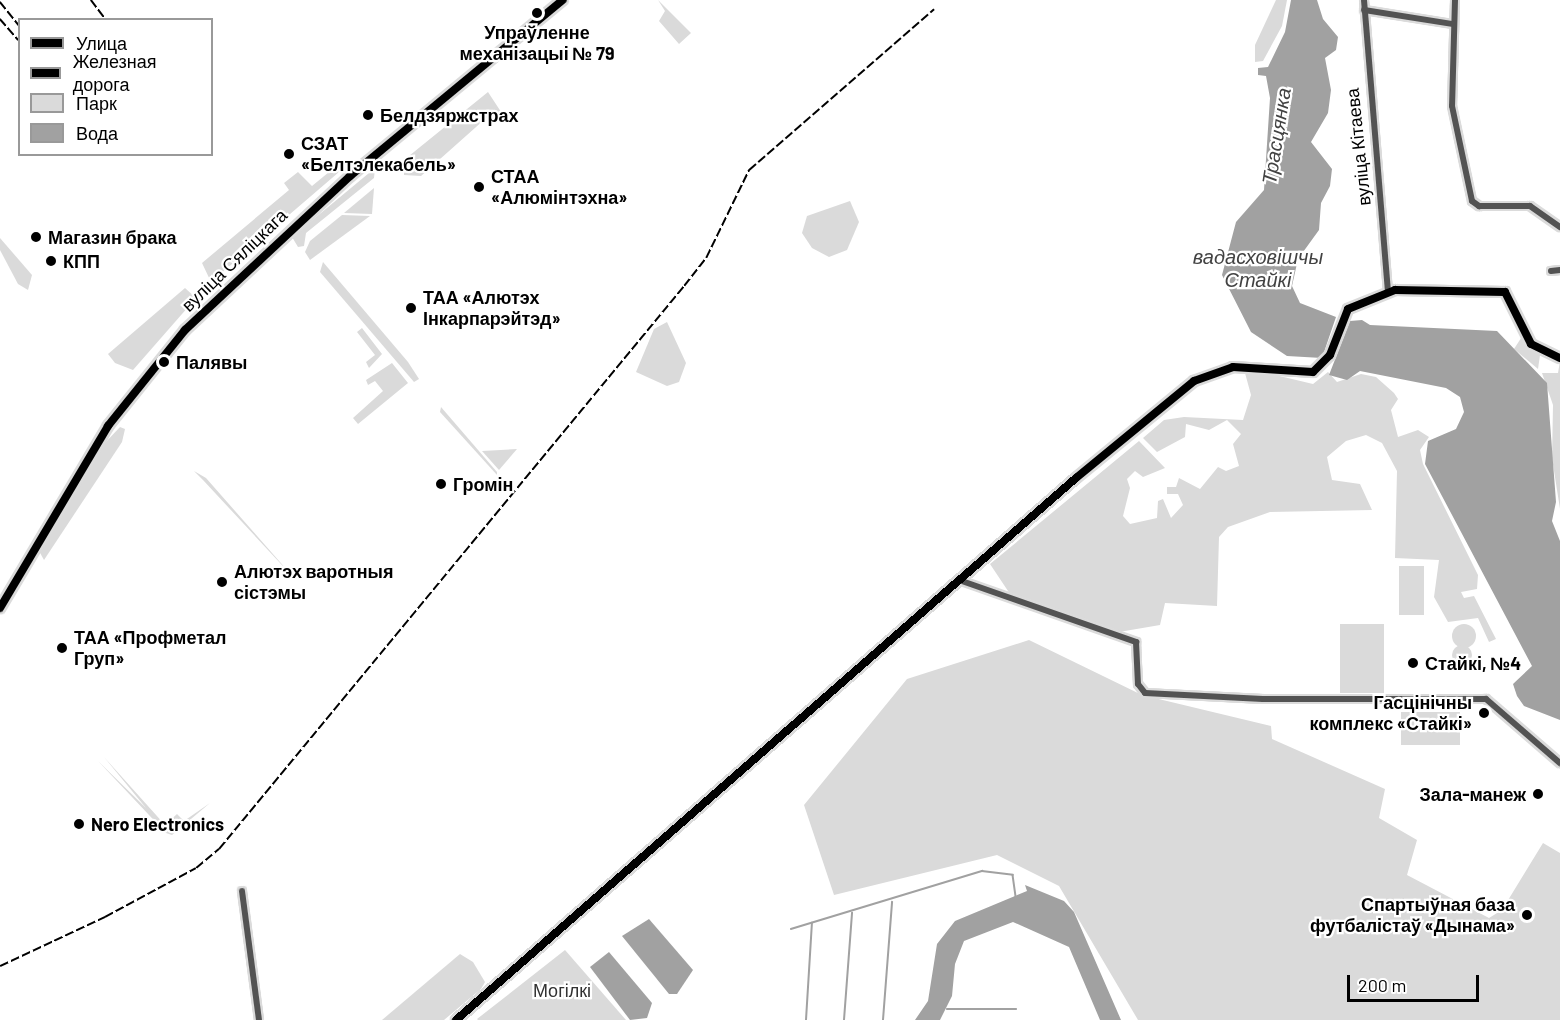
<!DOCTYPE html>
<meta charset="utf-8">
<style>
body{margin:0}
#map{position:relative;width:1560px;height:1020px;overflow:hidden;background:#fff;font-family:Barlow,sans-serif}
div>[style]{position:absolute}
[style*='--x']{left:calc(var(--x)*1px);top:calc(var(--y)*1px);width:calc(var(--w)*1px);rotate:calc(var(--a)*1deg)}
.green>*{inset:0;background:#dadada}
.round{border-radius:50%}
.water>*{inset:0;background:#a1a1a1}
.stream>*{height:1.5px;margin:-0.75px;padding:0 0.75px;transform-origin:0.75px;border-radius:0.75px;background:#a1a1a1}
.roads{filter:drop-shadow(2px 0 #dbdbdb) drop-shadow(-2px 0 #dbdbdb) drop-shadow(0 2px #dbdbdb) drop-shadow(0 -2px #dbdbdb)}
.minor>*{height:6px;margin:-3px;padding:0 3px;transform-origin:3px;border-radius:3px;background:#535353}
.major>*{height:8px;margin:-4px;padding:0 4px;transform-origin:4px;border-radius:4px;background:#000}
.rail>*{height:1.5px;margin-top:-0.75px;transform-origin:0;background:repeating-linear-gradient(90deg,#000 0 9px,transparent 0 12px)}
.dots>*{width:16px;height:16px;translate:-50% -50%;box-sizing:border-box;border:3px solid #fff;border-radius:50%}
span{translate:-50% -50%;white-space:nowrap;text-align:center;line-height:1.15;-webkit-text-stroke:4.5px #fff;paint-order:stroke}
.poi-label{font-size:18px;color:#000;font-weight:700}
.left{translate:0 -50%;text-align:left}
.right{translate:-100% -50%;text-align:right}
.street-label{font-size:18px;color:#000}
.park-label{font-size:18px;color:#313131}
.water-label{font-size:20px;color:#424242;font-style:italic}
.legend{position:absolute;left:18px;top:18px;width:195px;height:138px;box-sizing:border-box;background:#fff;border:2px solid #999;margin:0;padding:8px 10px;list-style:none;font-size:18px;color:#000}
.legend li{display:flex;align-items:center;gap:12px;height:30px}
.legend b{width:30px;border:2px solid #999}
.scale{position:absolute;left:1347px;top:975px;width:132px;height:27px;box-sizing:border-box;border:3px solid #000;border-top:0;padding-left:8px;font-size:18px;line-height:21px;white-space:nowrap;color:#000;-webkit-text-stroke:4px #fff;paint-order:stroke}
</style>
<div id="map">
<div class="green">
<div style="clip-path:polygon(658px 0,691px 33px,679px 44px,659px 21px,665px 11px)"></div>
<div style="clip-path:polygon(1276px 0,1287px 0,1282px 26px,1263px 61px,1255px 62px,1255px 45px)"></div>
<div style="clip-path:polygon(488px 92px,507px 121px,494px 111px,421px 176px,404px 175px,404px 160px)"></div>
<div style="clip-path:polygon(340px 163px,339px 172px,211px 282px,202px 263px,289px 190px,284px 183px,298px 172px,312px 186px)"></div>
<div style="clip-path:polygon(375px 168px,374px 178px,306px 233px,304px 246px,298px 247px,292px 237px)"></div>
<div style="clip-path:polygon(374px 188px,372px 214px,344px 213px)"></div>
<div style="clip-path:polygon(850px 201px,859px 222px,847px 250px,829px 257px,812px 248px,802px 233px,807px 216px)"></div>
<div style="clip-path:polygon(342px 215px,370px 216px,310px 260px,305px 252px,310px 241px)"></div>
<div style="clip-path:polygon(0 238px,32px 275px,28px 290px,18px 284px,0 250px)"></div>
<div style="clip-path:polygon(323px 262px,408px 362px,419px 379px,414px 382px,320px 272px)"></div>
<div style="clip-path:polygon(185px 288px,196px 298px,133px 370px,115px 363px,108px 354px)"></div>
<div style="clip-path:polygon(667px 322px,686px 363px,679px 382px,667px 386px,636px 372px,654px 329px)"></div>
<div style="clip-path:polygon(362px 328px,382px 354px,369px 368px,366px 362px,375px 355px,357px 332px)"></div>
<div style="clip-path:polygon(1523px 335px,1540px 355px,1538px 369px,1514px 349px)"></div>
<div style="clip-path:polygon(1560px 361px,1560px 509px,1552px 458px,1553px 405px,1542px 373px,1558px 373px)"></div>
<div style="clip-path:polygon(392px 363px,408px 383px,358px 424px,353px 418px,383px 391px,375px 381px,368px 385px,366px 380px)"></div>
<div style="clip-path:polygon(1258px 371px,1313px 384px,1328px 372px,1337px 382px,1361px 374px,1376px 377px,1394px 393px,1398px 399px,1391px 410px,1398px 437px,1418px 430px,1429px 437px,1420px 450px,1423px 464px,1478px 575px,1477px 589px,1461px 592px,1464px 598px,1474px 596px,1496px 639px,1489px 642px,1478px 618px,1448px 622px,1434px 597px,1439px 560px,1395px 558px,1397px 471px,1382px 443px,1366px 435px,1346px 441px,1327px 457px,1332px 480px,1360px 484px,1372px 510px,1270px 512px,1228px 527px,1219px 537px,1217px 606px,1165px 603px,1160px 625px,1119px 632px,1014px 600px,990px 564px,1139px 441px,1165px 468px,1143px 477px,1135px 471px,1127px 479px,1130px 488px,1123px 516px,1130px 524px,1157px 518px,1158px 501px,1163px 499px,1171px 518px,1183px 505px,1178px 494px,1167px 494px,1167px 487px,1176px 487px,1179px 478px,1200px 489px,1218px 467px,1226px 471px,1239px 466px,1233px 444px,1241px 434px,1227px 420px,1209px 430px,1186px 424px,1185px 437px,1157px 452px,1143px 438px,1164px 420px,1184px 417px,1243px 420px,1251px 395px,1245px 373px)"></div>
<div style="clip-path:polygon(441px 407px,497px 472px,497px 475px,440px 412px)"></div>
<div style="clip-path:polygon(120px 427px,125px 429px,122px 442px,44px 560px,39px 551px,103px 445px)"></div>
<div style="clip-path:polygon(517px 449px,499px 470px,482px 451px)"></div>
<div style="clip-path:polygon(194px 471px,206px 478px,294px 578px,203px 480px)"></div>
<div style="clip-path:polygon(1399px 566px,1424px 566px,1424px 615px,1399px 615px)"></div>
<div style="clip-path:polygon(1340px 624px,1384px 624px,1384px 693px,1340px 693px)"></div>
<div class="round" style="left:1452px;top:624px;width:24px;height:24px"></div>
<div style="clip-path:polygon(1029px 640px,1142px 695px,1271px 726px,1272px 739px,1385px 789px,1379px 818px,1417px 840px,1407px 875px,1489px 918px,1502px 910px,1543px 843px,1560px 853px,1560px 1020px,1138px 1020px,1059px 886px,997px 855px,834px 895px,804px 805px,907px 679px)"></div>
<div class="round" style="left:1452px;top:645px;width:20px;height:20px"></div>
<div style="clip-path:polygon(1401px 712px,1460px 712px,1460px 745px,1401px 745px)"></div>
<div style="clip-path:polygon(104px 757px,165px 825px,177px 814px,184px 821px,210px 803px,172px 835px,166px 833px,98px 761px,146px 808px)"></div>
<div style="clip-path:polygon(565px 950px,626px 1020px,478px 1020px,477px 1019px)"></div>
<div style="clip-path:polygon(460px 954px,473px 962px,485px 982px,481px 989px,444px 1020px,382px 1020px)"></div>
</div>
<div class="water">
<div style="clip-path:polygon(1291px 0,1317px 0,1323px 19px,1338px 37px,1336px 50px,1325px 58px,1331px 90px,1328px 113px,1311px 142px,1332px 169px,1330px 186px,1321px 203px,1319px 230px,1298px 259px,1292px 286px,1300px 303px,1336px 317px,1322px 358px,1287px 356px,1251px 332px,1222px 275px,1236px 222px,1264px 190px,1270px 98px,1266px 76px,1258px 75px,1258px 68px,1268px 67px,1285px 32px)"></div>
<div style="clip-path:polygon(1362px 320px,1370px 325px,1497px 331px,1547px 383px,1556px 502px,1552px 521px,1560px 541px,1560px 720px,1524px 706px,1517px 696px,1513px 684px,1532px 666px,1425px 464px,1428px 441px,1456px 429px,1464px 412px,1460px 397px,1446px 388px,1360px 371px,1347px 380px,1329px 375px,1350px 321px)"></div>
<div style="clip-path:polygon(1025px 885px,1064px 901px,1074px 912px,1121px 1020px,1100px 1020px,1069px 947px,1013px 922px,964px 941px,955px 964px,952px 996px,940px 1020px,915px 1020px,928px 1001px,937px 944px,955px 921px,1027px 891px)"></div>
<div style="clip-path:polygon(649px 919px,693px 970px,677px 994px,669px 994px,622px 936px)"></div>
<div style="clip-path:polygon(609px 952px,652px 1003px,647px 1018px,630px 1020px,590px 967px)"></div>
</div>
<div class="stream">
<div style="--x:791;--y:929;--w:200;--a:-16.9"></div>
<div style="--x:982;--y:871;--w:31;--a:7"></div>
<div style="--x:1013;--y:875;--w:22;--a:82"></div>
<div style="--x:947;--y:1009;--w:69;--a:0"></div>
<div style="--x:806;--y:1020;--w:97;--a:-86.5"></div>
<div style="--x:844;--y:1020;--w:107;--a:-85.7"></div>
<div style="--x:883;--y:1020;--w:118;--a:-85.6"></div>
</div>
<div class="roads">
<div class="minor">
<div style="--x:1364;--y:0;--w:292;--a:85.3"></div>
<div style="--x:1455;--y:0;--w:106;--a:91.6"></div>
<div style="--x:1452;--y:106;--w:97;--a:78.1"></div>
<div style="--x:1472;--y:201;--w:9;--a:36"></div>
<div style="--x:1479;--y:206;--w:51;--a:0"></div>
<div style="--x:1530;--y:206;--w:37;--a:35"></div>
<div style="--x:1364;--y:10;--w:89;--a:9"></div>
<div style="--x:1551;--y:271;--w:9;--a:-6"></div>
<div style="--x:959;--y:580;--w:188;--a:19.3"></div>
<div style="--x:1136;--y:642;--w:42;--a:87.3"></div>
<div style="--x:1138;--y:684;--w:11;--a:52"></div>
<div style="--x:1145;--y:693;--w:118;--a:2.9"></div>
<div style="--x:1263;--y:699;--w:223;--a:0"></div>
<div style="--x:1486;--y:699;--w:98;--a:40.9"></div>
<div style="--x:242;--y:891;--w:130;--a:82.5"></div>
</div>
<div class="major">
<div style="--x:0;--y:608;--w:212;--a:-59.3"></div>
<div style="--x:108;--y:426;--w:123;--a:-51.3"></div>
<div style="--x:185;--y:330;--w:226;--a:-43"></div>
<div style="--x:350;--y:176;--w:276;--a:-39.6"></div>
<div style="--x:456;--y:1020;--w:824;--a:-41.16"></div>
<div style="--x:1076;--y:478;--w:153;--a:-39.4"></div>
<div style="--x:1194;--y:381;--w:41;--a:-19.7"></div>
<div style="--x:1233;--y:367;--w:80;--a:3.6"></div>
<div style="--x:1313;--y:372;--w:24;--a:-45"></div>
<div style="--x:1330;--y:355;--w:49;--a:-68.6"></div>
<div style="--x:1348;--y:309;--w:51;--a:-22"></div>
<div style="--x:1395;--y:290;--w:110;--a:1"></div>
<div style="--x:1505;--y:292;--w:58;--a:63.4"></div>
<div style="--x:1531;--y:344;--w:32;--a:26"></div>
</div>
</div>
<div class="rail">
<div style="--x:91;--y:0;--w:25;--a:53"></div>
<div style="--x:0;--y:2;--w:32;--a:51"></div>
<div style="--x:0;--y:19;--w:28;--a:49"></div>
<div style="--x:0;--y:966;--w:116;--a:-25"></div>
<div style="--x:105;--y:917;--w:103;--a:-28.3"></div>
<div style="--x:196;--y:868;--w:30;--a:-40"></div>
<div style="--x:219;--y:849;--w:730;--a:-50.45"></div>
<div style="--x:684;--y:286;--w:36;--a:-52"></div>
<div style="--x:706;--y:258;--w:98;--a:-64"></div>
<div style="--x:749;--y:170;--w:245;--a:-41"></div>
</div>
<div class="dots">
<div style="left:537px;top:13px;background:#000"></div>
<div style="left:368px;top:115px;background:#000"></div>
<div style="left:289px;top:154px;background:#000"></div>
<div style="left:479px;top:187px;background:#000"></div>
<div style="left:36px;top:237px;background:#000"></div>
<div style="left:51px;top:261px;background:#000"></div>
<div style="left:411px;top:308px;background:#000"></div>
<div style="left:164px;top:362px;background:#000"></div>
<div style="left:441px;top:484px;background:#000"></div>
<div style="left:222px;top:582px;background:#000"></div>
<div style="left:62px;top:648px;background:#000"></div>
<div style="left:1413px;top:663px;background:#000"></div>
<div style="left:1484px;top:713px;background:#000"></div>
<div style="left:1538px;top:794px;background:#000"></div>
<div style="left:79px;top:824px;background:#000"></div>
<div style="left:1527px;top:915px;background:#000"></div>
</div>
<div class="poi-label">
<span style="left:537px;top:43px">Упраўленне<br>механізацыі № 79</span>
<span class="left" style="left:380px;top:115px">Белдзяржстрах</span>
<span class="left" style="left:301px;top:154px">СЗАТ<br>«Белтэлекабель»</span>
<span class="left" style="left:491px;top:187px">СТАА<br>«Алюмінтэхна»</span>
<span class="left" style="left:48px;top:237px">Магазин брака</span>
<span class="left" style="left:63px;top:261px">КПП</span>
<span class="left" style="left:423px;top:308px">ТАА «Алютэх<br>Інкарпарэйтэд»</span>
<span class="left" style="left:176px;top:362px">Палявы</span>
<span class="left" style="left:453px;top:484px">Громін</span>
<span class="left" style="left:234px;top:582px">Алютэх варотныя<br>сістэмы</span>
<span class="left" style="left:74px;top:648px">ТАА «Профметал<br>Груп»</span>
<span class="left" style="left:1425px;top:663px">Стайкі, №4</span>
<span class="right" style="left:1472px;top:713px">Гасцінічны<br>комплекс «Стайкі»</span>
<span class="right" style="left:1526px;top:794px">Зала-манеж</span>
<span class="left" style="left:91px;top:824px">Nero Electronics</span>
<span class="right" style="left:1515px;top:915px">Спартыўная база<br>футбалістаў «Дынама»</span>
</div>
<div class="street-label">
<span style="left:1358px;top:147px;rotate:-96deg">вуліца Кітаева</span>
<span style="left:234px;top:260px;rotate:-44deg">вуліца Сяліцкага</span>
</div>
<div class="park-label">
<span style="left:562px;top:990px">Могілкі</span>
</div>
<div class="water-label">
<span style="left:1276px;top:136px;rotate:-81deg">Трасцянка</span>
<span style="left:1258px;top:268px">вадасховішчы<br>Стайкі</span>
</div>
<ul class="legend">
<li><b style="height:8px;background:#000"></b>Улица</li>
<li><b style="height:8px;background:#000"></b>Железная дорога</li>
<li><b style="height:16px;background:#dadada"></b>Парк</li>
<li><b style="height:16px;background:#a1a1a1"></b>Вода</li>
</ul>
<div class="scale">200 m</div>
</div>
